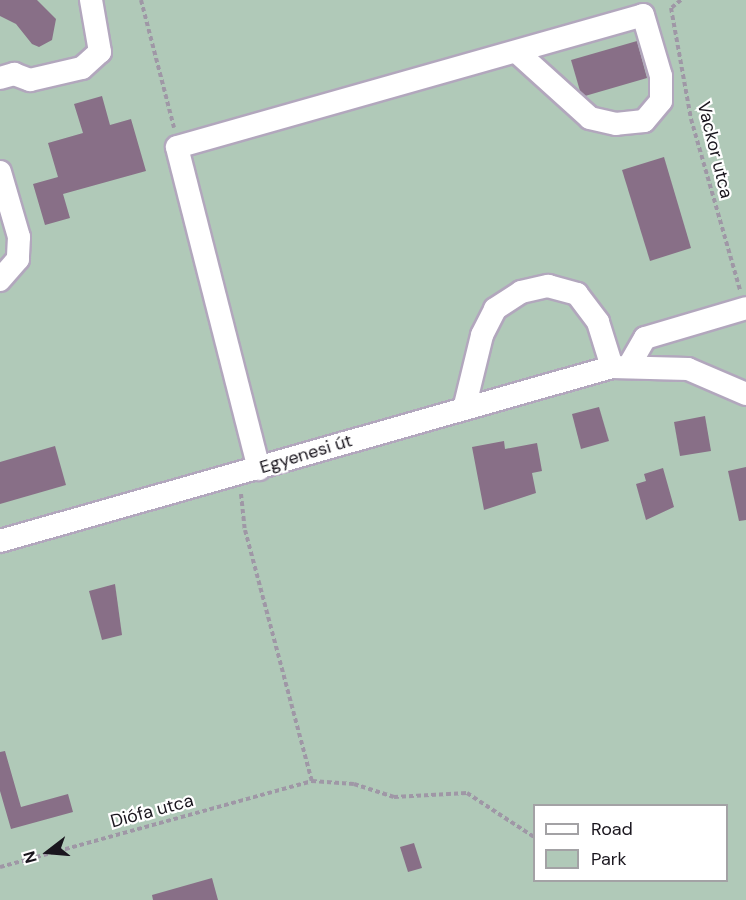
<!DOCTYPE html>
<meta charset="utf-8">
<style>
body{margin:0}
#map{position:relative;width:746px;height:900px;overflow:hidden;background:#f4eafd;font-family:"DM Sans",sans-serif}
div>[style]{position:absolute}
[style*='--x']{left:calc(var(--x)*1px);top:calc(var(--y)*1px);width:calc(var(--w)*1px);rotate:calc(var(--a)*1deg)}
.green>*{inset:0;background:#b0c9b8}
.building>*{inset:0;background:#886f87}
.path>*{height:4px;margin-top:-2px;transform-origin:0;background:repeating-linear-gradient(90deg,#9f97a6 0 4.5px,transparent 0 7.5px)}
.roads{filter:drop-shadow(2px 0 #b2a7bd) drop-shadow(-2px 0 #b2a7bd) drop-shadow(0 2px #b2a7bd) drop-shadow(0 -2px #b2a7bd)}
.minor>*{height:22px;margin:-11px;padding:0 11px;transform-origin:11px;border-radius:11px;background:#fff}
span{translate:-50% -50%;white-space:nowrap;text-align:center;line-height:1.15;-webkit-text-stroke:4.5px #fff;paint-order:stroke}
.street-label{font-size:18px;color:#1a161e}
.legend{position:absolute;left:533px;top:804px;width:195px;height:78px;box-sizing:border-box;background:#fff;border:2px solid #a3a2a5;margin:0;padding:8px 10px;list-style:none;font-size:18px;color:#1a161e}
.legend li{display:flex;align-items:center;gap:12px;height:30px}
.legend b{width:30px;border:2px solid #a3a2a5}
.north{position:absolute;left:18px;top:822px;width:60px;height:60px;-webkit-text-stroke:4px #fff;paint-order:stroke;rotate:254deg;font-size:16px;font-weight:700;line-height:24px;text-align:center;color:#1a161e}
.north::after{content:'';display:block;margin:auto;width:21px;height:27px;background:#1a161e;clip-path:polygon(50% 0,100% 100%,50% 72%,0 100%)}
</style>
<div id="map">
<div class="green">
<div style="clip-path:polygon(evenodd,0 0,746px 0,746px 900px,0 900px,0 0,534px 806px,726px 806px,726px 880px,534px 880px,534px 806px)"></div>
</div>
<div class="building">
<div style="clip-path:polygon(0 0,37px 0,56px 19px,52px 40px,39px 47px,32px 44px,16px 24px,0 16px)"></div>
<div style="clip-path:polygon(637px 41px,647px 78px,585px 96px,580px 91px,571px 60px)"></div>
<div style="clip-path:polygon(102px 96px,110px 125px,131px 119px,146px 171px,63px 194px,70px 218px,45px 225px,33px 184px,58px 177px,48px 143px,83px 133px,74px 104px)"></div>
<div style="clip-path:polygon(664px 157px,691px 248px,650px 261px,622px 170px)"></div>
<div style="clip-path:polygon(599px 407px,609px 441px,581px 449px,572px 414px)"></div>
<div style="clip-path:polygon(705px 416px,711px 451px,680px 456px,674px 422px)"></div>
<div style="clip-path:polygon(504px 441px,505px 449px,537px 443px,542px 471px,532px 473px,536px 493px,484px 510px,472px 447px)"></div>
<div style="clip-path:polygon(55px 446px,66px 485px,0 504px,0 462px)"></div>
<div style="clip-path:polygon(746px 467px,746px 520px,739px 521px,728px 471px)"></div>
<div style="clip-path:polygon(663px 468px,674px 507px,646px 520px,636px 484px,646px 481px,644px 474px)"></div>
<div style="clip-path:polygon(115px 584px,122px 635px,102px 640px,89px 591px)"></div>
<div style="clip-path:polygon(5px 751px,21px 807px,68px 794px,73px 812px,11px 829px,0 791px,0 752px)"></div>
<div style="clip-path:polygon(414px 843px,422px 868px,408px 872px,400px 847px)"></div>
<div style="clip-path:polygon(212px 878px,218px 900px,153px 900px,152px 895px)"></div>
</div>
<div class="path">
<div style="--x:141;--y:0;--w:132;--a:75.5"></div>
<div style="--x:681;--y:0;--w:13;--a:141"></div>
<div style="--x:671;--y:8;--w:113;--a:79.8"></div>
<div style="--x:691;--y:119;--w:178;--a:74"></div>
<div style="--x:241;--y:494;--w:36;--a:84"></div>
<div style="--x:245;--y:530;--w:260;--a:75.1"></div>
<div style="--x:0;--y:867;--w:324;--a:-15.4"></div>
<div style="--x:312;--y:781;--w:42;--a:4.1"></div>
<div style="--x:354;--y:784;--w:42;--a:18"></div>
<div style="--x:394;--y:797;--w:73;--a:-3.1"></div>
<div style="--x:467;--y:793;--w:80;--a:33.3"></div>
</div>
<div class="roads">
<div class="minor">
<div style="--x:0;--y:78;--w:15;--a:-16"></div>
<div style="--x:14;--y:74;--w:17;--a:21"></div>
<div style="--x:30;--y:80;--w:53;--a:-13"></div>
<div style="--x:82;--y:68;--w:24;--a:-42"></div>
<div style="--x:100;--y:52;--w:53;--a:-99.8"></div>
<div style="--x:0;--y:172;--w:68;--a:73.7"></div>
<div style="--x:19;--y:237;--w:22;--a:93"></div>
<div style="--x:18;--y:259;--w:28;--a:131"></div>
<div style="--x:630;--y:364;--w:30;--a:-60"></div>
<div style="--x:645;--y:338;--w:105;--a:-16.5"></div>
<div style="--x:465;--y:405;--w:72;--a:-76.3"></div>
<div style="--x:482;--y:335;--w:29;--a:-63"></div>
<div style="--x:495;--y:309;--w:31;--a:-33"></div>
<div style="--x:521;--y:292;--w:28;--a:-13"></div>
<div style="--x:548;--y:286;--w:30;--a:15"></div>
<div style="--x:577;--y:294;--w:35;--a:53"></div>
<div style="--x:598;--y:322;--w:47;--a:72.7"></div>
<div style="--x:259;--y:469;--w:332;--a:-104.3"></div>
<div style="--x:177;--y:147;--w:484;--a:-15.8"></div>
<div style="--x:643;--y:15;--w:64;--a:73.6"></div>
<div style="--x:661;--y:76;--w:25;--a:90"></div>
<div style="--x:661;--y:101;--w:26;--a:130"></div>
<div style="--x:644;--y:121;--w:28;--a:174"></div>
<div style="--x:616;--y:124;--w:27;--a:-167"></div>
<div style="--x:590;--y:118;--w:97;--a:-137.9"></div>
<div style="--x:0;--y:541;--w:636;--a:-15.87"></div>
<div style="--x:612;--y:367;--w:76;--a:1.5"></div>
<div style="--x:688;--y:369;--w:63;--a:23.3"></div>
</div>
</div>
<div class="street-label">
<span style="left:715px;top:150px;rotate:76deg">Vackor utca</span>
<span style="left:306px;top:454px;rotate:-17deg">Egyenesi út</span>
<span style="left:152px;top:811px;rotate:-15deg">Diófa utca</span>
</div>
<ul class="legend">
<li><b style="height:8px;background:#fff"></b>Road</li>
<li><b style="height:16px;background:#b0c9b8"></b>Park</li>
</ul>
<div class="north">N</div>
</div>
